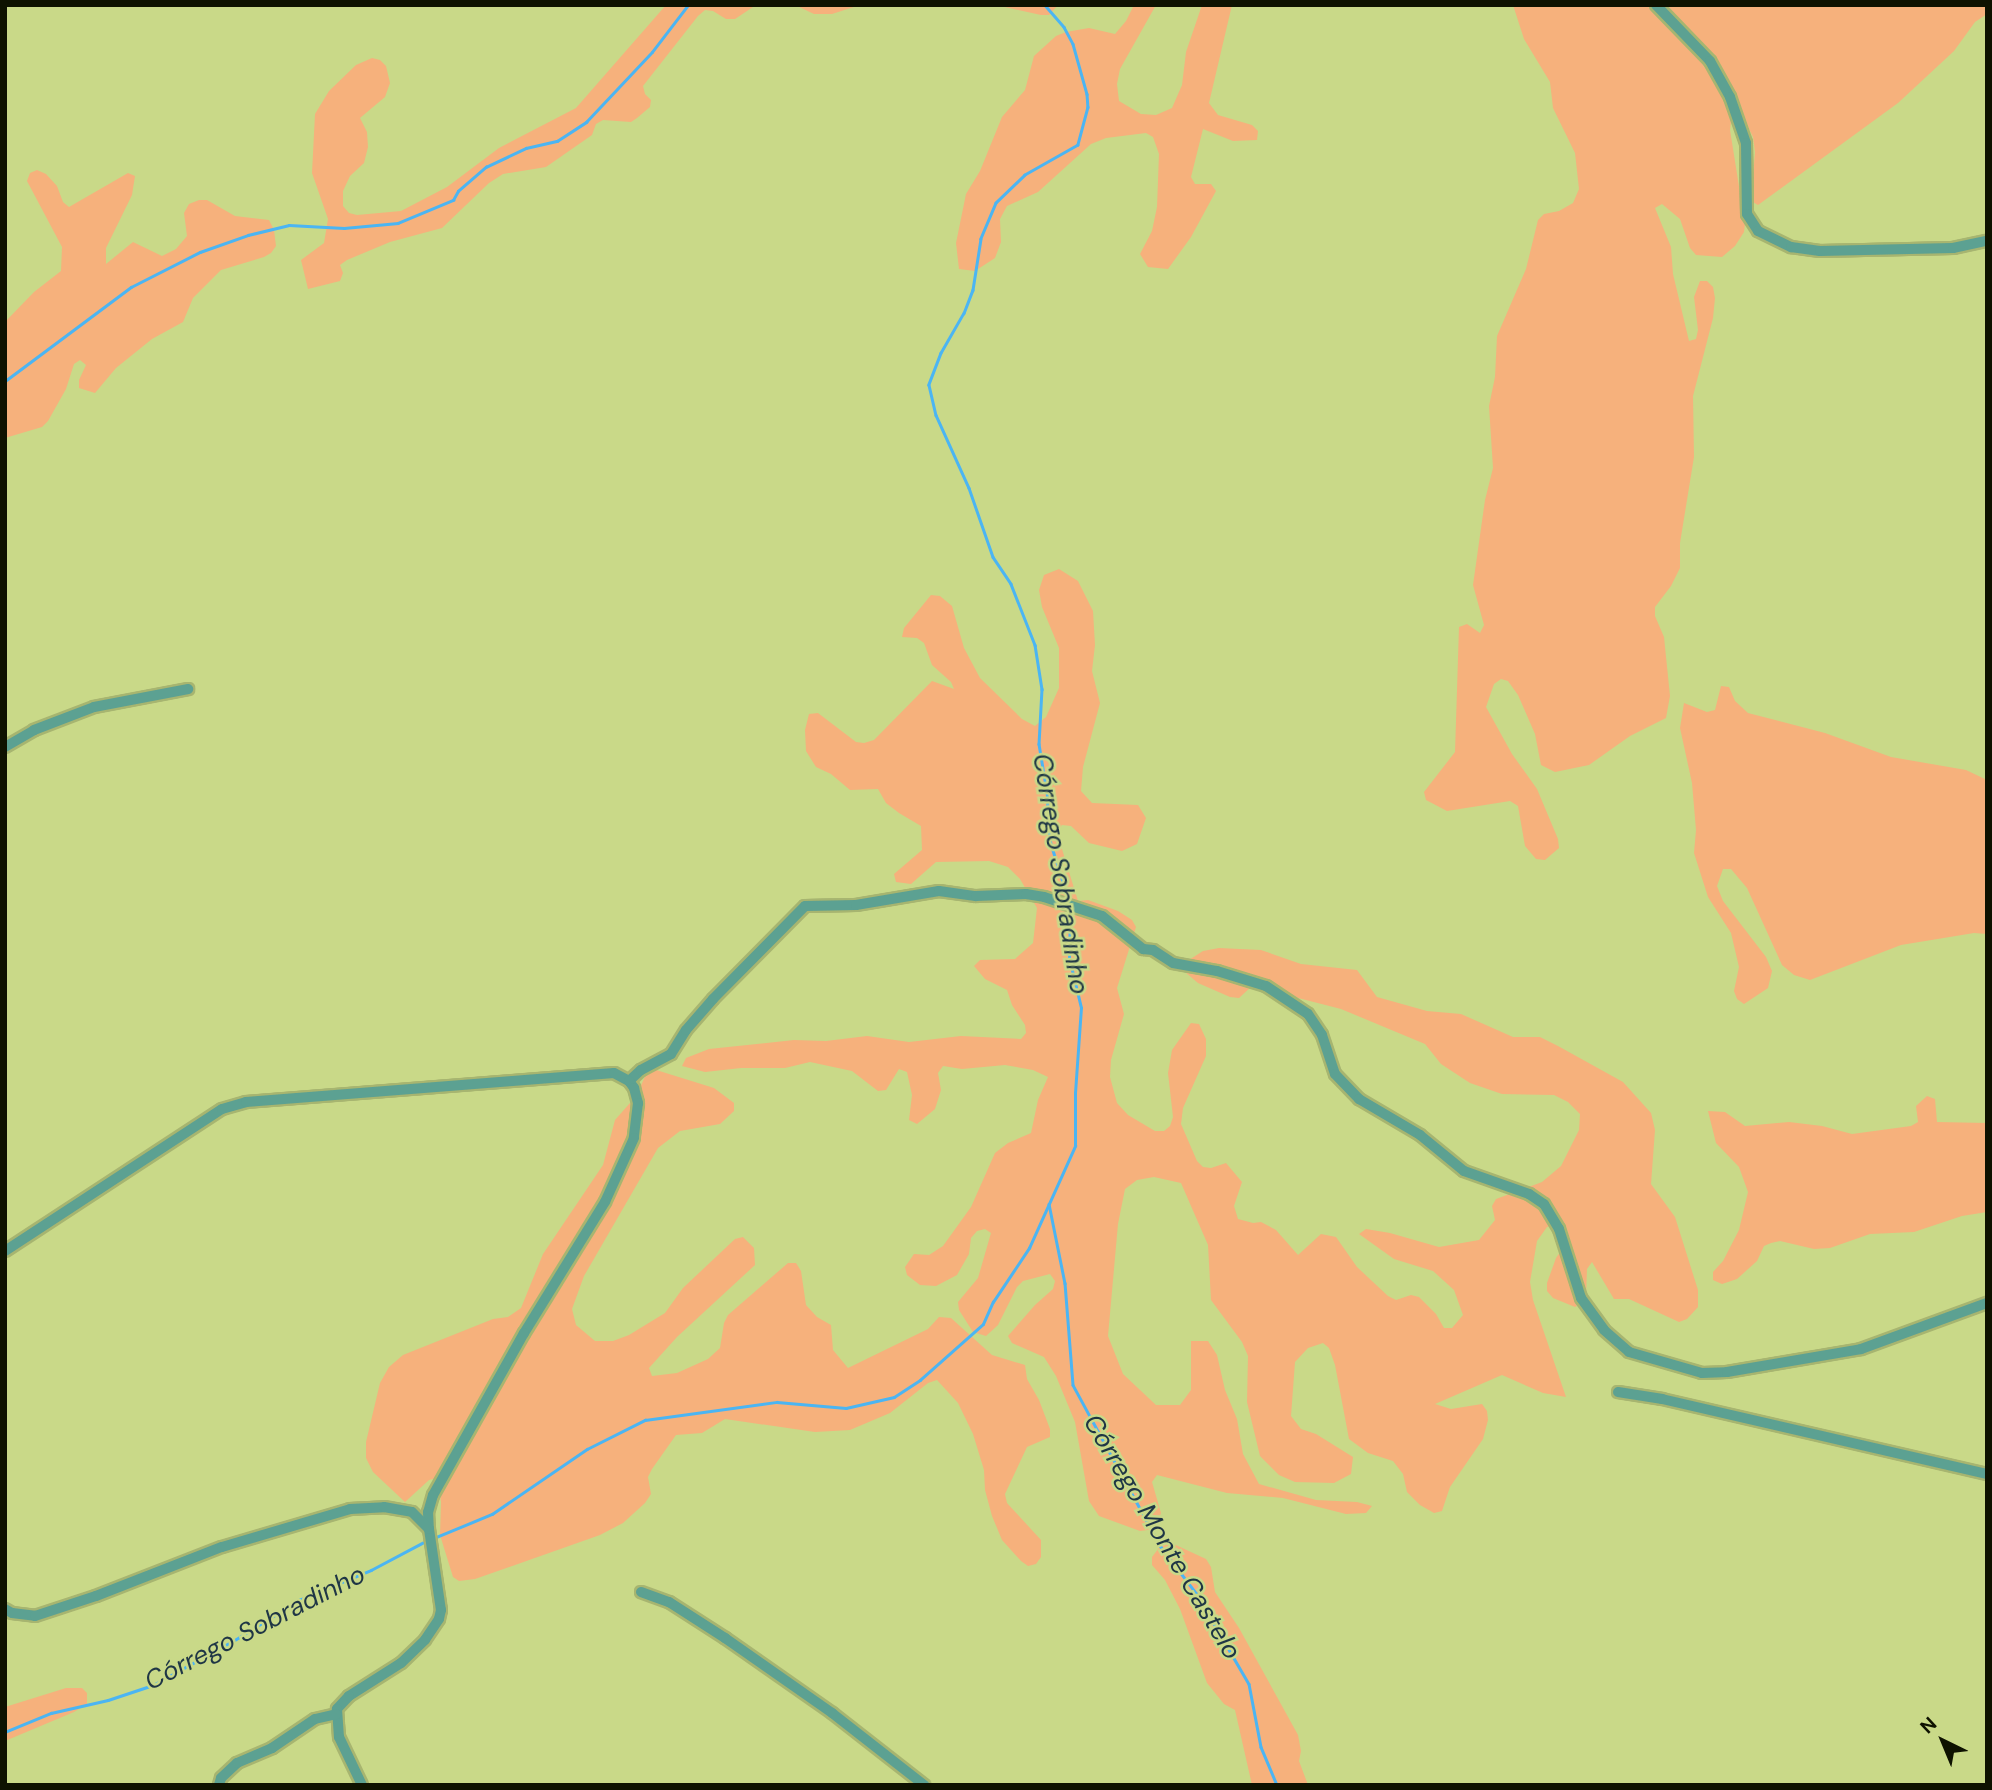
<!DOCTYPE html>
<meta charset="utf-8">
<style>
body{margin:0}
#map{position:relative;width:1992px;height:1790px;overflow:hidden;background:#c9d988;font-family:"DM Sans",sans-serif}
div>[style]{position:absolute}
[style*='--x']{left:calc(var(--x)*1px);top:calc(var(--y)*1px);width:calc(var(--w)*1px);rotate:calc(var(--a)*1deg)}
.green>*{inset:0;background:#f6b17c}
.stream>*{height:2.5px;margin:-1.25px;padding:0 1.25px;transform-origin:1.25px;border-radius:1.25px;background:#4bb5f3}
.roads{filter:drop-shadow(2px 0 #a7b570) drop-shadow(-2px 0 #a7b570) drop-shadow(0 2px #a7b570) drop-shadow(0 -2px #a7b570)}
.minor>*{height:10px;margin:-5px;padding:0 5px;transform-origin:5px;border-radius:5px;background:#5ca192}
span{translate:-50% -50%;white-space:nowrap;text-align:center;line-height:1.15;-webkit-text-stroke:5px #c9d988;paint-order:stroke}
.water-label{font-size:26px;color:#1f3645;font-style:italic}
.frame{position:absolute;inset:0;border:7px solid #0e1200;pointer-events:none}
.north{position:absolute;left:1908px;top:1706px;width:70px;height:70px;-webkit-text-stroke:5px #c9d988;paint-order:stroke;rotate:317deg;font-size:19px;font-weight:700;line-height:28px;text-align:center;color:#0e1200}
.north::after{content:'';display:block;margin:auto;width:24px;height:32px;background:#0e1200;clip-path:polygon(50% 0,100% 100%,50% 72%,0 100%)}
</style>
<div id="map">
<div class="green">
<div style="clip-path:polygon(666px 5px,756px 5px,735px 19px,726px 19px,713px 11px,705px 10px,698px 16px,643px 86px,645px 94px,651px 100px,650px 107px,637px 118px,631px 122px,603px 120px,596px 124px,592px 135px,546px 167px,503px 174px,489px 183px,442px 228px,390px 242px,347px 260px,340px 265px,343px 273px,340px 281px,308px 289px,301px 260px,324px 243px,328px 219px,312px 173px,315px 114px,329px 91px,356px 65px,372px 58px,380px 60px,386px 66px,390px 83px,385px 97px,360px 118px,367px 132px,368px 147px,364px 163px,350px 176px,343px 191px,343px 206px,349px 213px,357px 215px,401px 211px,447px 187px,499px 148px,576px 108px)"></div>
<div style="clip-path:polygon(795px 5px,860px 5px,832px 14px,814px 14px)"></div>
<div style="clip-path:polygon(996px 5px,1058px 5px,1049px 15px,1041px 15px)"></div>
<div style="clip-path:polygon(1134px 5px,1156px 5px,1120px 69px,1117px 84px,1119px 101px,1141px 114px,1156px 115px,1172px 108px,1182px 85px,1186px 52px,1202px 5px,1232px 5px,1209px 103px,1218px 115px,1252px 125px,1258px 131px,1257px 140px,1233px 141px,1203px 129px,1191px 177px,1195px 184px,1211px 184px,1216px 191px,1191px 237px,1168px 269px,1148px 267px,1140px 254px,1152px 231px,1157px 207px,1159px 154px,1153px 137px,1146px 133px,1106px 138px,1091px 144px,1038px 192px,1007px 206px,1000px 219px,1001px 242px,995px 258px,975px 271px,959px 269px,956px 243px,966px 194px,980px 171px,1002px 117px,1025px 90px,1034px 56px,1056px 36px,1066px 32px,1089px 28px,1115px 34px,1126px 21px)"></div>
<div style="clip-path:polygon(1513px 5px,1987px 5px,1987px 14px,1975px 22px,1954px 51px,1898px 103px,1758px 205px,1751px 201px,1755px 152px,1753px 137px,1739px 109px,1732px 113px,1730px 130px,1745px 224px,1744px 232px,1735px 246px,1722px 257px,1696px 255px,1690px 248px,1680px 219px,1662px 204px,1655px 208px,1671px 247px,1673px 274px,1689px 341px,1696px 339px,1698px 330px,1694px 297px,1700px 281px,1707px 281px,1713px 287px,1715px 298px,1713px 318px,1693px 396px,1694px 457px,1680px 543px,1680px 568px,1671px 586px,1655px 607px,1655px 616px,1664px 637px,1670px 696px,1666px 718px,1630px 736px,1589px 765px,1555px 772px,1541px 765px,1535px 734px,1518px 695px,1508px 681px,1501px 679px,1494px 684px,1486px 707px,1512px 754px,1537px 789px,1558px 839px,1559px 848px,1545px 860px,1536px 859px,1525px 846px,1518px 806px,1510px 801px,1447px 811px,1426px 800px,1424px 792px,1455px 752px,1459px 627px,1467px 624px,1480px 633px,1484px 625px,1473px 585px,1485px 500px,1493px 468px,1489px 406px,1495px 377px,1497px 336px,1526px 269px,1538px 220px,1544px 214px,1559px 211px,1573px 203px,1579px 189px,1575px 153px,1553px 108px,1550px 82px,1524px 39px)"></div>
<div style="clip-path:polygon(37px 170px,46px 174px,57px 186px,63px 202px,69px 207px,128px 173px,135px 176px,132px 195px,106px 248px,106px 264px,133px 242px,162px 256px,176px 249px,187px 236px,184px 213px,189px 204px,199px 200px,207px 200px,235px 216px,269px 220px,274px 230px,276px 246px,271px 253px,264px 257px,221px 270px,193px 298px,183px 322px,152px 339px,116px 368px,95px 393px,79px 388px,79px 380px,86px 365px,80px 360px,74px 364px,66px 389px,48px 421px,42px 427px,5px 438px,5px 322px,34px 292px,61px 271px,62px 247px,27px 181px,30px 173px)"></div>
<div style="clip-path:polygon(1059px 569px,1078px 581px,1093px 611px,1095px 645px,1092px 671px,1100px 703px,1083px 767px,1081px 791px,1092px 803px,1138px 805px,1146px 818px,1137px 844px,1122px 851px,1089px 843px,1071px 826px,1062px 825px,1057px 833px,1078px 901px,1088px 900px,1118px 911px,1132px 920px,1136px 927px,1117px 988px,1124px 1014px,1111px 1060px,1110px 1077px,1117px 1103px,1128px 1115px,1155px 1131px,1164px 1131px,1170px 1126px,1173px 1117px,1168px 1073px,1172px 1050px,1191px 1023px,1199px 1024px,1206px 1039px,1206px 1056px,1183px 1108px,1181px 1124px,1197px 1161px,1203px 1167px,1211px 1168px,1226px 1163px,1242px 1182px,1234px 1206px,1238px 1219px,1253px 1223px,1261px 1222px,1276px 1230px,1298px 1255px,1321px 1234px,1336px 1237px,1357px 1267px,1388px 1296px,1396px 1300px,1411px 1295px,1419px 1297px,1436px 1314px,1444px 1328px,1452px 1328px,1463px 1315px,1454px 1290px,1433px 1271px,1394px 1259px,1359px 1234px,1366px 1229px,1390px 1233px,1439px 1247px,1479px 1240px,1495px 1220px,1492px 1206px,1496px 1199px,1542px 1182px,1561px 1166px,1579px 1130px,1580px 1114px,1568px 1102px,1554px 1095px,1502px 1094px,1470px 1083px,1441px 1064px,1425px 1044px,1341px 1009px,1252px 986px,1239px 998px,1230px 997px,1198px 983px,1185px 972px,1181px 965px,1203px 951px,1219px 948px,1261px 950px,1301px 964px,1357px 970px,1377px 997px,1427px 1011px,1461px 1014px,1513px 1037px,1540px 1037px,1558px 1046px,1623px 1082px,1651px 1113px,1655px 1130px,1651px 1184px,1675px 1217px,1698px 1290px,1698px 1307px,1687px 1319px,1679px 1322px,1629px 1299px,1614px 1299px,1592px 1262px,1587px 1269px,1586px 1296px,1582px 1303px,1575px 1307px,1553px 1298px,1547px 1291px,1547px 1283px,1556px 1258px,1567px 1242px,1568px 1232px,1562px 1223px,1547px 1227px,1537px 1241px,1530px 1282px,1533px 1300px,1566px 1397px,1543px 1393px,1502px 1375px,1435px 1404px,1451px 1409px,1482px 1404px,1487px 1411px,1488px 1420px,1483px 1439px,1450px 1487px,1442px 1511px,1434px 1513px,1420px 1505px,1407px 1492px,1403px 1474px,1393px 1461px,1368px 1453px,1349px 1439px,1335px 1365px,1329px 1348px,1323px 1343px,1308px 1348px,1295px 1362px,1291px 1416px,1301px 1429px,1316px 1434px,1353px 1457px,1351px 1474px,1334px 1483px,1295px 1482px,1279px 1475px,1260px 1456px,1247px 1402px,1248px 1356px,1242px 1342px,1211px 1300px,1208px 1245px,1181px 1183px,1154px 1177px,1137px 1180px,1125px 1189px,1118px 1224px,1108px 1336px,1123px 1374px,1156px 1405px,1180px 1405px,1191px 1390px,1191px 1341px,1208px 1341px,1217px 1355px,1225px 1390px,1237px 1419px,1243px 1454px,1259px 1484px,1316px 1500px,1357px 1502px,1372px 1506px,1366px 1513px,1346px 1514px,1283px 1498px,1227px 1493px,1157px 1475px,1152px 1482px,1161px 1513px,1155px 1529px,1140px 1531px,1099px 1516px,1089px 1501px,1075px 1422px,1056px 1376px,1044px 1357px,1012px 1343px,1008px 1336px,1035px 1305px,1053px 1289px,1055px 1281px,1050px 1274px,1023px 1281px,1017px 1287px,998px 1325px,986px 1336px,973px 1332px,959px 1310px,958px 1302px,978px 1278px,991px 1233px,985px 1229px,977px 1231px,971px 1238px,969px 1254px,957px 1275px,936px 1286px,920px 1285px,907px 1275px,905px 1267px,914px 1254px,929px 1255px,943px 1246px,971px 1207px,995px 1153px,1008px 1143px,1031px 1133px,1038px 1100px,1048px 1077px,1033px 1070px,1005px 1065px,962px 1069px,943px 1066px,938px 1073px,941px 1090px,935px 1109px,917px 1124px,909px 1120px,912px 1095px,907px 1072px,899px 1069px,886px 1090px,878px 1091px,852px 1071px,810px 1062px,785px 1068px,741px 1068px,705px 1072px,682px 1066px,686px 1058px,709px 1049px,794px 1040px,826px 1041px,867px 1036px,909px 1042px,961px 1036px,1021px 1039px,1026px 1033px,1025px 1025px,1012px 1005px,1007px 990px,985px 979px,974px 966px,980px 960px,1015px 959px,1033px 943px,1037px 908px,1020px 879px,1008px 867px,989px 861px,936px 862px,911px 884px,896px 882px,894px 874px,922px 850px,921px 826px,899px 813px,886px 803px,878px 789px,850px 790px,831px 774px,816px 767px,806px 751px,805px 730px,809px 714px,818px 713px,856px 742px,864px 743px,874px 740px,932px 681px,954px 689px,951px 682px,932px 665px,924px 643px,917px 638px,902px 637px,904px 628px,931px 595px,940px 596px,952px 606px,964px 648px,980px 678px,1022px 719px,1035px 726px,1046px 717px,1059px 688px,1059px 648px,1042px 607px,1039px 590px,1044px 575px)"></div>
<div style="clip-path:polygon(1721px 686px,1729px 687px,1735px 701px,1748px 713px,1825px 733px,1891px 757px,1966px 770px,1987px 780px,1987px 934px,1974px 933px,1901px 945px,1810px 980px,1794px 975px,1782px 965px,1747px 888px,1731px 869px,1723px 869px,1717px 886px,1723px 901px,1766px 957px,1772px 971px,1768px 988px,1744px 1004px,1737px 999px,1734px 991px,1739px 967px,1731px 933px,1708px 897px,1694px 853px,1696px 830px,1692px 783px,1680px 728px,1684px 703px,1707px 712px,1715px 710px)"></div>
<div style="clip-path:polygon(653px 1069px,714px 1088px,734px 1103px,734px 1111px,720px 1124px,680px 1131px,658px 1148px,584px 1276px,572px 1309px,576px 1325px,595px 1341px,613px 1341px,629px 1335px,665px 1313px,683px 1288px,735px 1239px,743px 1237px,754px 1248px,755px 1265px,677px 1337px,649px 1368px,652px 1376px,677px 1373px,708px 1359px,720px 1348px,724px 1323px,728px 1315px,788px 1263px,796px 1263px,801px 1271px,806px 1305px,817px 1317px,831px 1325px,833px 1350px,848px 1368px,928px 1329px,939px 1317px,951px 1318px,992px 1355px,1025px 1365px,1027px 1379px,1039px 1400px,1050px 1429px,1050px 1437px,1027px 1447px,1005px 1494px,1007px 1503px,1041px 1540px,1041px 1557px,1036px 1564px,1028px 1566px,1021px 1561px,1002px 1540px,992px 1516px,985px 1490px,984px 1470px,973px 1434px,958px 1403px,937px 1380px,928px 1383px,890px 1413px,850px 1430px,815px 1432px,725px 1419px,702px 1433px,676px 1435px,652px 1469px,648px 1477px,651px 1494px,645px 1503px,623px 1523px,600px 1535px,475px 1579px,459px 1581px,453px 1577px,440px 1535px,441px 1502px,437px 1478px,429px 1480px,405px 1502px,373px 1472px,366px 1458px,366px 1442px,380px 1383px,389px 1367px,403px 1355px,493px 1319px,508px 1317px,521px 1308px,543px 1254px,603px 1165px,615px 1120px,637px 1095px,646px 1074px)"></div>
<div style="clip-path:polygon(1927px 1096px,1935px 1099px,1937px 1122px,1987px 1123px,1987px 1212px,1962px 1216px,1914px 1232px,1870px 1234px,1830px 1248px,1814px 1249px,1780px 1241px,1771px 1243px,1764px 1246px,1757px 1261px,1737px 1279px,1722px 1284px,1713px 1280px,1713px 1272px,1723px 1261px,1739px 1230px,1748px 1192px,1739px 1167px,1716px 1143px,1708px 1111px,1725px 1112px,1745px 1126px,1789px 1122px,1822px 1126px,1852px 1134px,1911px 1126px,1918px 1122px,1916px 1106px)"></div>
<div style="clip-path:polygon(1165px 1540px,1206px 1559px,1211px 1567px,1215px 1592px,1239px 1628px,1298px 1735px,1301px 1751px,1299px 1761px,1308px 1785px,1252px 1785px,1235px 1710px,1224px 1704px,1207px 1683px,1180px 1609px,1165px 1580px,1152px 1565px,1152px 1557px)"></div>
<div style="clip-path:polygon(66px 1688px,82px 1688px,87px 1693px,87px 1704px,74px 1712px,5px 1741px,5px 1707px)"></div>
</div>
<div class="stream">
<div style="--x:1045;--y:5;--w:29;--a:49"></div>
<div style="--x:1064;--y:27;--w:19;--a:62"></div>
<div style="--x:1073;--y:44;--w:52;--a:74.4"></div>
<div style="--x:1087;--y:94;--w:13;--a:86"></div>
<div style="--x:1088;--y:107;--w:39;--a:105"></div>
<div style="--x:1078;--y:145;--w:61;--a:150.5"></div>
<div style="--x:1025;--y:175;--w:40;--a:136"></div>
<div style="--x:996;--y:203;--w:39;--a:113"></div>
<div style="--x:981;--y:239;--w:52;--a:98.9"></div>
<div style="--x:973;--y:290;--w:25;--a:111"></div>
<div style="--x:964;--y:313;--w:46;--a:119.9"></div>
<div style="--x:941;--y:353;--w:34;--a:111"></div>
<div style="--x:929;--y:385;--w:31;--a:77"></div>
<div style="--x:936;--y:415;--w:80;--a:65.7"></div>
<div style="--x:969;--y:488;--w:73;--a:70.8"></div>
<div style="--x:993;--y:557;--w:32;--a:56"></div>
<div style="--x:1011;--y:584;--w:66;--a:68.5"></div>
<div style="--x:1035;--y:645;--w:45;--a:81"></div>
<div style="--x:1042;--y:689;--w:55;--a:93.1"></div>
<div style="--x:1039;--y:744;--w:56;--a:80.7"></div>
<div style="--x:1048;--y:799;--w:20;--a:93"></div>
<div style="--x:1047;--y:819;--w:25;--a:81"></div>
<div style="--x:1051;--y:844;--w:60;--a:72.5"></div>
<div style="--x:5;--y:381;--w:157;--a:-36.7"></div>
<div style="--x:131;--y:287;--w:77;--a:-26.9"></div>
<div style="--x:200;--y:252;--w:51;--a:-19.5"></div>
<div style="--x:248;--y:235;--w:42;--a:-13.7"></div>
<div style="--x:289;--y:225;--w:55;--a:3.1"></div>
<div style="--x:344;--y:228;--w:54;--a:-5.3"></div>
<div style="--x:398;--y:223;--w:60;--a:-22.7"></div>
<div style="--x:453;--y:200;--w:10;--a:-61"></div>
<div style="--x:458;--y:191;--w:37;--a:-41"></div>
<div style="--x:486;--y:167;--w:44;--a:-25.4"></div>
<div style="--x:526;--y:148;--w:32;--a:-13"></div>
<div style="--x:557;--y:141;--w:35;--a:-33"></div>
<div style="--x:586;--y:122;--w:96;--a:-46.7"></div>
<div style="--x:652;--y:52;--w:59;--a:-52.5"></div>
<div style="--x:1049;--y:1204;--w:81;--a:78.6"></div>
<div style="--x:1065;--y:1283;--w:102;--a:85.5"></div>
<div style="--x:1073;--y:1385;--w:184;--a:61.5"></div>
<div style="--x:1161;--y:1547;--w:58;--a:52.7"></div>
<div style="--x:1196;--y:1593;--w:105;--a:59.8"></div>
<div style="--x:1249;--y:1684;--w:64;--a:79.2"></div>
<div style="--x:1261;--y:1747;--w:41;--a:67.2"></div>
<div style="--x:434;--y:1538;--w:63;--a:-22.5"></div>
<div style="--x:492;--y:1514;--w:115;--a:-34.4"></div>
<div style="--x:587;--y:1449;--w:65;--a:-26.6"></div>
<div style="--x:645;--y:1420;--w:133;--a:-7.8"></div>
<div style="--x:777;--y:1402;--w:69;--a:5"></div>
<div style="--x:846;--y:1408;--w:49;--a:-12.9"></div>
<div style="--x:894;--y:1397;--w:31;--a:-33"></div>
<div style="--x:920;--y:1380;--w:84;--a:-41.6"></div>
<div style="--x:983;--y:1324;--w:24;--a:-66"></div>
<div style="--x:993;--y:1302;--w:65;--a:-56.3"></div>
<div style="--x:1029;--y:1248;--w:112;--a:-65.7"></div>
<div style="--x:1075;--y:1146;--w:53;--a:-90"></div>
<div style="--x:1075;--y:1093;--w:85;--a:-86"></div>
<div style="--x:1081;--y:1008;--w:51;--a:-103.5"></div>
<div style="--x:1069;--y:958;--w:47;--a:-88.8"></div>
<div style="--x:5;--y:1732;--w:50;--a:-22.4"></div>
<div style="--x:51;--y:1713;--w:58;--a:-12.8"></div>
<div style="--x:108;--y:1700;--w:47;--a:-18.4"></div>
<div style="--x:153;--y:1685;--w:91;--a:-28.8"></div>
<div style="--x:233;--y:1641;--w:78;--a:-31.8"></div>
<div style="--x:299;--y:1600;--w:78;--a:-22.6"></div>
<div style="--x:371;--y:1570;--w:58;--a:-27.9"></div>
</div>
<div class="roads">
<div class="minor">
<div style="--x:1656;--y:5;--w:78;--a:46"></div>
<div style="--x:1710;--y:61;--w:41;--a:60.9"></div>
<div style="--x:1730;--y:97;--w:49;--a:70.8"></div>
<div style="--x:1746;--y:143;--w:71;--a:89.2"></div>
<div style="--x:1747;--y:214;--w:20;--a:57"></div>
<div style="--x:1758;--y:231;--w:37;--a:26"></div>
<div style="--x:1791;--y:247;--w:29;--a:8"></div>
<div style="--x:1820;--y:251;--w:133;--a:-1.3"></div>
<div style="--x:1953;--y:248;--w:35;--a:-12"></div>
<div style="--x:5;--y:747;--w:34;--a:-30"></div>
<div style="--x:34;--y:730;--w:64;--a:-21"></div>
<div style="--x:94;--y:707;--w:96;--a:-10.8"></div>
<div style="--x:629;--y:1081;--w:16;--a:-43"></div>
<div style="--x:641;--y:1070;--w:34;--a:-28"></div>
<div style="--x:671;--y:1054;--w:28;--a:-58"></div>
<div style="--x:686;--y:1030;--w:41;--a:-48.9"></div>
<div style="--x:713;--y:999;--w:131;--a:-45.3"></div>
<div style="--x:805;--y:906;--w:51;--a:-1.1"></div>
<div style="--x:856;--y:905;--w:84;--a:-9.6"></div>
<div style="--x:939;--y:891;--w:37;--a:8"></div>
<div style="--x:976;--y:896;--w:50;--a:-2.3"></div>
<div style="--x:1026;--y:894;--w:18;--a:9"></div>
<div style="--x:1044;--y:897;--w:61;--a:18.1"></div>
<div style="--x:1102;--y:916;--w:53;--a:38.8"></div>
<div style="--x:1143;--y:949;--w:10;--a:6"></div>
<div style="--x:1153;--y:950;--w:24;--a:33"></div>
<div style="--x:1173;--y:963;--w:45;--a:10.3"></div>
<div style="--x:1217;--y:971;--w:51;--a:17"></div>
<div style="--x:1266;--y:986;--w:50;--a:33.7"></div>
<div style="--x:1308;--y:1014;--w:25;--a:56"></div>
<div style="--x:1322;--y:1035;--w:41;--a:71.6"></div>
<div style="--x:1335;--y:1074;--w:35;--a:46"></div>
<div style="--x:1359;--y:1099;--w:71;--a:30.5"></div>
<div style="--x:1420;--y:1135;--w:57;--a:39.3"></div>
<div style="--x:1464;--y:1171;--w:69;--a:19.5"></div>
<div style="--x:1529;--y:1194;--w:18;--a:34"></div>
<div style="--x:1544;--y:1204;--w:29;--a:59"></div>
<div style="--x:1559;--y:1229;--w:72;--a:72.3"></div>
<div style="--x:1581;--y:1298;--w:39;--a:54"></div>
<div style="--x:1604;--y:1330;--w:33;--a:41"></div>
<div style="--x:1629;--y:1352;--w:76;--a:16"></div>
<div style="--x:1702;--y:1373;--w:25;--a:-2"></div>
<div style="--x:1727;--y:1372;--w:136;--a:-9.7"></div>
<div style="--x:1861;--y:1349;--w:134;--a:-20.1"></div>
<div style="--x:5;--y:1251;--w:259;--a:-33.2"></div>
<div style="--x:222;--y:1109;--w:25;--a:-16"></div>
<div style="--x:246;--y:1102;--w:369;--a:-4.5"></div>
<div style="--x:614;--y:1073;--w:17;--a:28"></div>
<div style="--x:629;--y:1081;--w:9;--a:54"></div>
<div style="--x:634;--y:1088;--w:16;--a:75"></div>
<div style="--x:638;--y:1103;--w:35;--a:97"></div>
<div style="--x:634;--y:1138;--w:70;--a:114.4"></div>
<div style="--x:605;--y:1202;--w:154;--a:121.7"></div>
<div style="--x:524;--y:1333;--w:186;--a:119.3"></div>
<div style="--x:433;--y:1495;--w:18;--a:106"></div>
<div style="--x:428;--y:1512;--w:17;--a:87"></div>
<div style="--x:429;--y:1529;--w:82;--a:81.6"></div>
<div style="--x:441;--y:1610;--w:9;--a:103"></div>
<div style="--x:439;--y:1619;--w:25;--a:124"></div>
<div style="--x:425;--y:1640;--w:33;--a:136"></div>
<div style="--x:401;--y:1663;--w:62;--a:147.6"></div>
<div style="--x:349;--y:1696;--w:18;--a:133"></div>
<div style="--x:337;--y:1709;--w:28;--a:86"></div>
<div style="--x:339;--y:1737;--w:53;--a:64.4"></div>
<div style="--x:1618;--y:1392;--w:45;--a:9"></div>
<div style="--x:1662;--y:1399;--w:334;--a:13"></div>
<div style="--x:641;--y:1592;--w:30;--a:20"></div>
<div style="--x:669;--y:1602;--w:67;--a:32.7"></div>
<div style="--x:725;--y:1638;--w:131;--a:35"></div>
<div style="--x:832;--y:1713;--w:117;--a:38"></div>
<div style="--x:5;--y:1609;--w:8;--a:30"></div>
<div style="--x:12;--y:1613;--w:23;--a:7"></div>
<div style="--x:35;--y:1616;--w:64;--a:-18.2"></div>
<div style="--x:96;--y:1596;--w:135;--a:-21.3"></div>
<div style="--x:222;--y:1547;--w:134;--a:-16.5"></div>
<div style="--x:350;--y:1509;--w:34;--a:-3"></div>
<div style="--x:384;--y:1507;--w:28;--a:10"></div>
<div style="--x:412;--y:1512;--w:24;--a:45"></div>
<div style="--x:219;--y:1785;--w:7;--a:-74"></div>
<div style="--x:221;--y:1778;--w:22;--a:-43"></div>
<div style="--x:237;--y:1763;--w:38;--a:-23"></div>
<div style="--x:272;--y:1748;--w:52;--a:-34"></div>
<div style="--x:315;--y:1719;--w:22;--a:-13"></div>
</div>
</div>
<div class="water-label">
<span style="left:1060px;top:874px;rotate:81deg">Córrego Sobradinho</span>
<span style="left:1162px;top:1537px;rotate:59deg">Córrego Monte Castelo</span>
<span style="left:255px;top:1628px;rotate:-27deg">Córrego Sobradinho</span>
</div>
<div class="frame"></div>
<div class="north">N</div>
</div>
